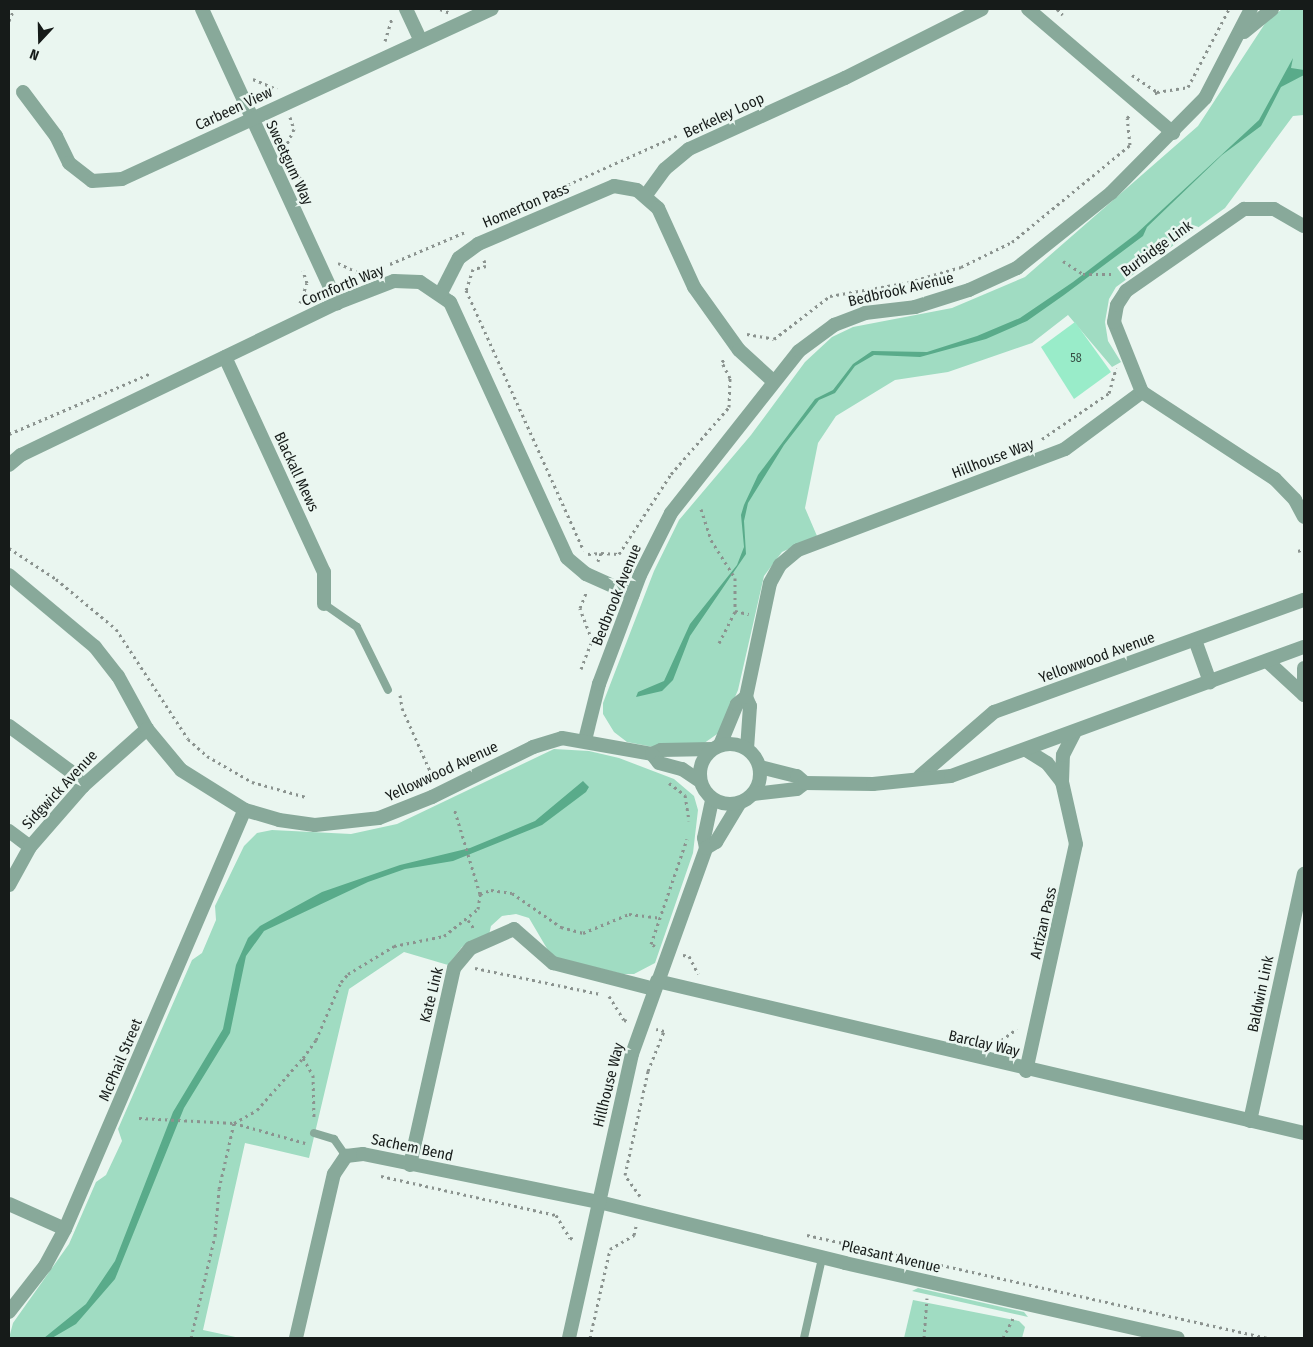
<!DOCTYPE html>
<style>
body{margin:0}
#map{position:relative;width:1313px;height:1347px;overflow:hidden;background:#eaf6f0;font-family:"Fira Sans Condensed",sans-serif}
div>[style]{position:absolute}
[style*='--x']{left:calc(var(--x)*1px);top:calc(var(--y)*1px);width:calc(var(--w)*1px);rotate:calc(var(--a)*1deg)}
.green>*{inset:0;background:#a0dcc2}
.water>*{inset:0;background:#59ab8a}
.building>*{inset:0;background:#99ecc9}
.path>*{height:3px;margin-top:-1.5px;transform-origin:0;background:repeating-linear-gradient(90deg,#8b938f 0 2.5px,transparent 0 6.5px)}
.service>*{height:8px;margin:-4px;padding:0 4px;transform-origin:4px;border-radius:4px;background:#88a99a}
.minor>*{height:14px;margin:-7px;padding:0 7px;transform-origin:7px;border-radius:7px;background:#88a99a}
.tertiary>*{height:14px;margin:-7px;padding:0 7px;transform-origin:7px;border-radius:7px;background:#88a99a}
.tertiary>.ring{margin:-7px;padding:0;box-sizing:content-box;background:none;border:14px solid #88a99a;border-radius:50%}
span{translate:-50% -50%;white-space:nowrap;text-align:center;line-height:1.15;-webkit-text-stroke:5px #eaf6f0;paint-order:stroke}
.number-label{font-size:12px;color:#374f45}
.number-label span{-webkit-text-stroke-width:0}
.street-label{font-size:15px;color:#161b19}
.frame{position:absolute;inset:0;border:10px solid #161b19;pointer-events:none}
.north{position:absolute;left:15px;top:15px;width:50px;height:50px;-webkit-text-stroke:4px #eaf6f0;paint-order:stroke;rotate:201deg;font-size:14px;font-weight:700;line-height:20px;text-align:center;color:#161b19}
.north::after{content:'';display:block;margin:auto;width:18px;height:22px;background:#161b19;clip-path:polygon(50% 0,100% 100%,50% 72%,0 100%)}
</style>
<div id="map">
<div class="green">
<div style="clip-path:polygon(1282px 9px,1304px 9px,1304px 115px,1293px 116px,1225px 208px,1116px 287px,1109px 299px,1105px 322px,1108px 341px,1121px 362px,1112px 367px,1068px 315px,1032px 343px,948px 372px,895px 380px,836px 416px,818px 443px,805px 508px,817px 536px,782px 552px,764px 576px,738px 690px,720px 732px,700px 746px,653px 747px,627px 742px,614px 732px,603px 714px,603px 703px,654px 571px,679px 520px,751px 435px,805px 362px,832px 337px,853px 327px,952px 308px,1025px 277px,1198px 126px,1266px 22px)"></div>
<div style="clip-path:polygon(554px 749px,589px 751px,619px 758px,674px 779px,694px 796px,698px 810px,693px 853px,655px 963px,634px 974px,622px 974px,558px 958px,549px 952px,529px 918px,516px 914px,502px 916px,491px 926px,489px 935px,462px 947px,448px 965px,404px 952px,349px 989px,309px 1158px,245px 1143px,203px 1330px,240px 1338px,9px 1338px,13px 1323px,69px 1244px,96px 1182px,106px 1175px,122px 1141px,118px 1129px,192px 960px,202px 953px,216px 920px,215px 906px,244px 846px,257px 833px,272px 830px,351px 834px,397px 824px)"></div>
<div style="clip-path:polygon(918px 1288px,1024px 1312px,1028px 1317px,912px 1291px)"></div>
<div style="clip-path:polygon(913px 1300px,1019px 1321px,1025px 1327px,1022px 1338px,904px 1338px)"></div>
</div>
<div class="water">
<div style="clip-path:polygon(1293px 58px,1291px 68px,1304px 70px,1304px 75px,1281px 87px,1261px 126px,1222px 155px,1147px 227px,1143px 236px,1064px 295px,1027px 321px,986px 339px,920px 357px,874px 355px,855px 366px,835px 393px,819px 400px,784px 445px,748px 503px,744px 521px,746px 554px,690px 636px,673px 680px,662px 691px,636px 697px,638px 692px,664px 681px,690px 624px,737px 565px,744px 547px,741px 515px,744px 505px,758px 475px,815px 399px,833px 390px,853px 364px,872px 351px,927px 352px,977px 336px,1020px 318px,1073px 282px,1136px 234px,1259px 120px)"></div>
<div style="clip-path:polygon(583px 781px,589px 787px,586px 792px,542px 825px,453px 861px,405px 869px,368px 882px,264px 931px,246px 956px,230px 1033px,184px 1108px,115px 1279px,76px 1324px,52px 1338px,44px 1338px,86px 1304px,115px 1261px,173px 1112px,223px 1029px,236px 965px,248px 938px,260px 926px,322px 892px,400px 865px,470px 848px,535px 821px)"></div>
</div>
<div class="building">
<div style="clip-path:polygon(1075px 322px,1111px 372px,1074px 399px,1041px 347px)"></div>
</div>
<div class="path">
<div style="--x:440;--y:9;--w:9;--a:21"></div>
<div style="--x:1057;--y:9;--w:8;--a:45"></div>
<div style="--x:9;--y:21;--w:13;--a:-67"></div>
<div style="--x:385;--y:41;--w:24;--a:-73"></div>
<div style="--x:1132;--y:75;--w:30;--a:34"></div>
<div style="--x:1157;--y:92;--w:6;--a:141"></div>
<div style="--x:253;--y:79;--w:26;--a:23"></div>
<div style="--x:1157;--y:92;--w:31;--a:-9"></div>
<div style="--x:1188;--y:87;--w:88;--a:-62.3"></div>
<div style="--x:290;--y:117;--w:13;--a:72"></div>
<div style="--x:294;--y:129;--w:19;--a:115"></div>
<div style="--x:286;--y:146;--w:62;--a:66.3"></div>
<div style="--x:538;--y:198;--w:154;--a:-24.2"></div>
<div style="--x:484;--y:260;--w:6;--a:72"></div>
<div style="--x:486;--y:266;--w:13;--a:167"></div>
<div style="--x:473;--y:269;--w:22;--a:108"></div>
<div style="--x:466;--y:290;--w:286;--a:65.7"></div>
<div style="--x:1063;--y:261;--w:24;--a:33"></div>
<div style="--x:1083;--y:274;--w:28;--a:0"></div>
<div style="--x:338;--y:263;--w:29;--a:25"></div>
<div style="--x:390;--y:264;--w:82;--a:-23.1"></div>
<div style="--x:300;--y:303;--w:21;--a:-71"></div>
<div style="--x:307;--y:283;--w:13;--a:-108"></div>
<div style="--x:747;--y:334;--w:27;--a:10"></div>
<div style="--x:774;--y:339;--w:71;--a:-37.5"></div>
<div style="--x:830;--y:296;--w:80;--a:-10"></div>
<div style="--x:909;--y:282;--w:54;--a:-16.1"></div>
<div style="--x:961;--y:267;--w:57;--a:-26.1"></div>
<div style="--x:1012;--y:242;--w:153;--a:-39.4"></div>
<div style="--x:1130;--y:145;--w:27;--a:-96"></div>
<div style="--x:1127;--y:118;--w:4;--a:-45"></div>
<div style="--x:9;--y:434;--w:155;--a:-23.2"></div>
<div style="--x:1042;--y:439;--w:81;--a:-34.5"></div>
<div style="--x:1109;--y:393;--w:26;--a:-74"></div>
<div style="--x:701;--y:509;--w:33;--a:72"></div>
<div style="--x:711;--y:540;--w:45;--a:57.7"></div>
<div style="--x:735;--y:578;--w:33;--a:90"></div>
<div style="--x:9;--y:548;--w:56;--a:33.4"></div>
<div style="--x:56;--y:579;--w:78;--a:39.8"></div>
<div style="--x:116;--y:629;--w:131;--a:56.8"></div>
<div style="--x:188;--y:739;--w:25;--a:42"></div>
<div style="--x:207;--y:756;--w:52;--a:30"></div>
<div style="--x:252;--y:782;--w:56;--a:15.5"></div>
<div style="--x:1298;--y:551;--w:6;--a:-18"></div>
<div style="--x:601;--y:553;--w:18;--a:3"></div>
<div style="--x:619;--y:554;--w:95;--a:-57"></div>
<div style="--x:671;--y:474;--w:89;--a:-49.1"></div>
<div style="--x:729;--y:407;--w:29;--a:-88"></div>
<div style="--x:730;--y:378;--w:18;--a:-117"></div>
<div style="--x:722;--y:362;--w:5;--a:-53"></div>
<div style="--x:588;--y:554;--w:13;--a:-4"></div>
<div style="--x:601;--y:553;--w:9;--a:111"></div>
<div style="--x:719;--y:643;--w:36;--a:-63"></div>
<div style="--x:735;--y:611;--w:14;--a:12"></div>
<div style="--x:581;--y:669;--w:31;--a:-69"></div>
<div style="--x:592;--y:640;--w:34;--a:-111"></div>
<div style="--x:580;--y:608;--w:18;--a:-68"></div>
<div style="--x:400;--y:695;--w:13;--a:81"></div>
<div style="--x:402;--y:708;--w:71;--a:66"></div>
<div style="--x:669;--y:783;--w:20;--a:37"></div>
<div style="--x:685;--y:795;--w:26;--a:81"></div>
<div style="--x:480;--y:894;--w:12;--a:-20"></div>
<div style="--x:491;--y:890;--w:21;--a:8"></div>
<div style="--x:512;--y:893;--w:60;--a:34.8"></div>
<div style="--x:561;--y:927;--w:23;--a:15"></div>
<div style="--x:583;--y:933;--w:50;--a:-22.4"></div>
<div style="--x:629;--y:914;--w:31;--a:7"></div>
<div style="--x:468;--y:920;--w:12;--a:55"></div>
<div style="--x:655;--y:946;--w:4;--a:-153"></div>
<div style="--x:651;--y:944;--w:111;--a:-71.1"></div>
<div style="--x:683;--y:955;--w:6;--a:9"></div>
<div style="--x:689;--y:956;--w:20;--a:63"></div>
<div style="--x:475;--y:968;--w:129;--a:11.7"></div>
<div style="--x:609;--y:996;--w:28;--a:58"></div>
<div style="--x:624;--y:1020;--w:4;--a:14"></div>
<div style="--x:996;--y:1044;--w:26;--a:-36"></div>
<div style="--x:303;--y:1058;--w:20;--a:60"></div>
<div style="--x:313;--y:1075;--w:45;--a:88.7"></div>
<div style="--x:139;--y:1118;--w:95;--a:3"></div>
<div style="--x:234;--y:1123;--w:74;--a:15.7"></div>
<div style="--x:381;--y:1176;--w:179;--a:12.6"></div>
<div style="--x:556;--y:1215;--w:27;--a:59"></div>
<div style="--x:570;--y:1238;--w:5;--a:11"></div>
<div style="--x:640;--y:1196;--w:26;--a:-126"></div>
<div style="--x:625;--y:1175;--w:107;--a:-77.5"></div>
<div style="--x:648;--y:1071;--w:43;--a:-68.2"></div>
<div style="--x:664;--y:1031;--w:8;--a:-166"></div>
<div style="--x:807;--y:1235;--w:473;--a:12.6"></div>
<div style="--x:191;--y:1338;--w:105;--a:-76.8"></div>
<div style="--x:215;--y:1236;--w:47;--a:-85.1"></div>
<div style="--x:219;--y:1189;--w:68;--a:-77.2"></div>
<div style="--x:234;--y:1123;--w:26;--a:-29"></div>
<div style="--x:257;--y:1110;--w:69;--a:-48.5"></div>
<div style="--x:303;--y:1058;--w:22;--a:-54"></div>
<div style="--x:316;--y:1040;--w:63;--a:-66.7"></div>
<div style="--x:341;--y:982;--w:11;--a:-49"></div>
<div style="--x:348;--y:974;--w:54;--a:-31.3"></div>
<div style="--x:394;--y:946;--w:51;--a:-11.3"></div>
<div style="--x:444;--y:936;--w:43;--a:-38.5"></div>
<div style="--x:478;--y:909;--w:15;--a:-82"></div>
<div style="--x:480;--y:894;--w:90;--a:-106.8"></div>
<div style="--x:590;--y:1338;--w:91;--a:-77.3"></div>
<div style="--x:610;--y:1249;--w:28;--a:-30"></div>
<div style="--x:634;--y:1235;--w:9;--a:-77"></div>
<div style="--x:924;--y:1338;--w:40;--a:-85.7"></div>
<div style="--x:1003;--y:1338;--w:22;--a:-63"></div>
</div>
<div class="service">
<div style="--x:324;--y:604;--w:40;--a:34.9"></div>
<div style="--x:357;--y:627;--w:70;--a:63.8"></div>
<div style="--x:314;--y:1133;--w:21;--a:17"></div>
<div style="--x:334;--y:1139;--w:21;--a:55"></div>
<div style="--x:804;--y:1338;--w:82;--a:-77.3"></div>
</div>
<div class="minor">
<div style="--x:202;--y:9;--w:324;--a:65.3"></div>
<div style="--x:406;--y:9;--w:35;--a:65"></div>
<div style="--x:1028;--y:9;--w:191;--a:40.5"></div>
<div style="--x:1244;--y:32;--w:36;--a:-39"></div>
<div style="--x:23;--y:92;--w:55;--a:53.1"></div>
<div style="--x:56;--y:136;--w:30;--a:64"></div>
<div style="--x:69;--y:163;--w:29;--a:38"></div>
<div style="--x:92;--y:181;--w:30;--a:-4"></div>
<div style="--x:122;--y:179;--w:407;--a:-24.7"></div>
<div style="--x:646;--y:195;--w:32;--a:-54"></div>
<div style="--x:665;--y:169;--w:31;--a:-40"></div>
<div style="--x:689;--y:149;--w:171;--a:-24.5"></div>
<div style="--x:845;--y:78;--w:153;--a:-26.7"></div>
<div style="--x:441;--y:293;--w:39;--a:-63"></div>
<div style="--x:459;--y:258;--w:24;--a:-36"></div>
<div style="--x:478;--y:244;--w:148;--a:-23.1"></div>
<div style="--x:614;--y:186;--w:23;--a:10"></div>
<div style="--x:637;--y:190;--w:28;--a:41"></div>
<div style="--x:658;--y:208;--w:87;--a:65.5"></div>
<div style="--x:694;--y:287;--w:77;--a:54.5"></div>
<div style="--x:739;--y:350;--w:47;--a:42.4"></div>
<div style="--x:225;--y:357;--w:237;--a:65.3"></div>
<div style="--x:324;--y:572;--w:32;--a:90"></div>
<div style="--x:1142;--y:392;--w:75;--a:-111.8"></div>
<div style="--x:1114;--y:322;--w:17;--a:-80"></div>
<div style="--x:1117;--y:305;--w:17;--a:-57"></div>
<div style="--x:1126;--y:291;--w:144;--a:-34.8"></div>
<div style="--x:1244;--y:209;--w:30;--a:0"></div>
<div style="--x:1274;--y:209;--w:34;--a:30"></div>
<div style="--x:9;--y:465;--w:16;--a:-40"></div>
<div style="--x:21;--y:455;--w:351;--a:-25.7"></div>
<div style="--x:337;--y:303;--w:61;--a:-21.1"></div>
<div style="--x:394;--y:281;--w:26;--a:2"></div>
<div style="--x:420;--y:282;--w:36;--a:34"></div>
<div style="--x:450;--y:302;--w:281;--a:65.4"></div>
<div style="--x:567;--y:558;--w:25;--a:40"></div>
<div style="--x:586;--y:574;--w:51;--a:24.1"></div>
<div style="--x:1267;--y:661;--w:50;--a:42.6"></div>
<div style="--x:1304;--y:695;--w:27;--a:-90"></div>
<div style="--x:9;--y:726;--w:76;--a:36.4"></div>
<div style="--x:70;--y:771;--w:20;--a:49"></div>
<div style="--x:585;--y:740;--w:58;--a:-76"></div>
<div style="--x:599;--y:684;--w:116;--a:-69.4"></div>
<div style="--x:640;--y:575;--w:69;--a:-63.4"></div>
<div style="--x:671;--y:513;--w:206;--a:-51.7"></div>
<div style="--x:799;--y:351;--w:44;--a:-36.6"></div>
<div style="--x:834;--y:325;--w:33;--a:-21"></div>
<div style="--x:865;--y:313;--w:50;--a:-6.8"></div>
<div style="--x:915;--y:307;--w:57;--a:-17.5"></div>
<div style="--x:969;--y:290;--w:53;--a:-24.6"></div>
<div style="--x:1017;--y:268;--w:120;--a:-38.6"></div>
<div style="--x:1111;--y:193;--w:134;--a:-45.3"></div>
<div style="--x:1205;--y:98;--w:100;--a:-62.7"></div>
<div style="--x:720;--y:745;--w:44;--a:-67.5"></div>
<div style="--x:737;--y:704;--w:11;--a:-38"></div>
<div style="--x:747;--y:749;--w:43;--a:-86"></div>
<div style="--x:750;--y:706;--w:10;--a:-114"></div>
<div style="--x:746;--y:697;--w:116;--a:-78.1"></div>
<div style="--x:770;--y:583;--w:21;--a:-61"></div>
<div style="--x:780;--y:565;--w:23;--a:-40"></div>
<div style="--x:798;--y:550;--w:285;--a:-20.7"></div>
<div style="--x:1065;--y:449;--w:96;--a:-36.5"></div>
<div style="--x:1142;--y:392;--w:159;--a:33.2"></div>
<div style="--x:1275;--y:479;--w:29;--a:46"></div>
<div style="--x:1295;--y:500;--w:19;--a:62"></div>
<div style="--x:1062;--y:782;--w:27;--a:-88"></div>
<div style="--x:1063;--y:755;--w:25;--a:-63"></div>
<div style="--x:9;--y:831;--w:26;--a:37"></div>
<div style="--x:706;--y:848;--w:10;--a:-101"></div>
<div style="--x:704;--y:838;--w:40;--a:-78"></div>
<div style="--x:9;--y:885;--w:43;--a:-61.1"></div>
<div style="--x:30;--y:847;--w:81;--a:-49"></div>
<div style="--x:83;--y:786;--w:86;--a:-41.7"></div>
<div style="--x:657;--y:981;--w:665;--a:13.22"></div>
<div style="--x:1026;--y:1071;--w:232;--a:-77.6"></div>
<div style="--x:1076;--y:844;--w:64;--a:-102.7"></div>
<div style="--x:1062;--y:782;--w:24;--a:-128"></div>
<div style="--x:1047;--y:763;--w:25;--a:-148"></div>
<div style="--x:1250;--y:1121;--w:253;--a:-77.7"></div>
<div style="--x:410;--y:1165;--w:202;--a:-77.4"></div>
<div style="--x:454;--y:968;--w:26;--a:-50"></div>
<div style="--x:471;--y:948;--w:47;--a:-23.8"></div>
<div style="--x:514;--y:929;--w:52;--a:41.1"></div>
<div style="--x:553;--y:963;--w:104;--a:14.4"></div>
<div style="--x:9;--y:1204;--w:61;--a:24.1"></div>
<div style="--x:9;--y:1312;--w:58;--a:-52"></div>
<div style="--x:45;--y:1266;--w:42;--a:-61.6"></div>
<div style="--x:65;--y:1229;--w:456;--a:-66.8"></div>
<div style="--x:296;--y:1338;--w:168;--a:-77"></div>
<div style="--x:334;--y:1174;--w:22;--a:-56"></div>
<div style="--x:346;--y:1156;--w:17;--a:-7"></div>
<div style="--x:363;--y:1154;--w:241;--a:11.5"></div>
<div style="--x:599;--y:1202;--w:253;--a:13.9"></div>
<div style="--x:845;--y:1263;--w:341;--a:12.7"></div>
<div style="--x:569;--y:1338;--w:291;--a:-77.5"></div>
<div style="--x:632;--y:1054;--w:219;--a:-70.2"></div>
<div style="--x:706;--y:848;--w:12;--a:-31"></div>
<div style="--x:716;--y:842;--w:44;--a:-58.8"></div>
</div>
<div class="tertiary">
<div style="--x:9;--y:575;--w:112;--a:39.9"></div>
<div style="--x:95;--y:647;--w:37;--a:52"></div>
<div style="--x:118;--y:676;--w:60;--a:61.3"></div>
<div style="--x:147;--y:729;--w:53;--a:50.3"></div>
<div style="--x:181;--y:770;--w:75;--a:32"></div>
<div style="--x:245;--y:810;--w:35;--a:16"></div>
<div style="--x:279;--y:820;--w:36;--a:8"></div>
<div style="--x:315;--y:825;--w:64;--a:-6.2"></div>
<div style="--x:379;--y:818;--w:57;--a:-21.6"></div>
<div style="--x:432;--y:797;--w:113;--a:-26.3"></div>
<div style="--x:533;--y:747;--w:30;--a:-17"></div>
<div style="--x:562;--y:738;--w:91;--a:10.1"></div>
<div style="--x:652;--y:754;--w:10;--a:-24"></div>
<div style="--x:661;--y:750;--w:51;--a:-1.1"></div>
<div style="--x:1195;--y:640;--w:45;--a:70.3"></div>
<div class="ring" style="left:700px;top:744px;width:46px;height:46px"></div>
<div style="--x:652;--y:754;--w:11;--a:52"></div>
<div style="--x:659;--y:763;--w:24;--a:15"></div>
<div style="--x:682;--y:769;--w:22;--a:34"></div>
<div style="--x:760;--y:767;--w:38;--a:14"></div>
<div style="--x:797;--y:776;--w:11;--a:41"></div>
<div style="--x:920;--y:776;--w:98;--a:-40.9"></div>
<div style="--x:994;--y:712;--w:330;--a:-19.9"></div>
<div style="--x:753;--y:794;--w:44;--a:-6.5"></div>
<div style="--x:797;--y:789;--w:10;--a:-37"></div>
<div style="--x:805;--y:783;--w:68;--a:0.8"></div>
<div style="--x:873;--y:784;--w:78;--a:-5.9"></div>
<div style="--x:951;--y:776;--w:376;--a:-20.1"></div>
</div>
<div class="number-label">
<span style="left:1076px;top:359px">58</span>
</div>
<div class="street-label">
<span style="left:234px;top:109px;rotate:-25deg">Carbeen View</span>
<span style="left:724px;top:116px;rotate:-25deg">Berkeley Loop</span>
<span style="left:289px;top:163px;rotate:65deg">Sweetgum Way</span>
<span style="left:526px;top:206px;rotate:-23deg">Homerton Pass</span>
<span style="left:1157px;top:249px;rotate:-36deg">Burbidge Link</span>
<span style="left:343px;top:286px;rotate:-22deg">Cornforth Way</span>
<span style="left:901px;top:290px;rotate:-13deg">Bedbrook Avenue</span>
<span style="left:993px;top:459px;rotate:-21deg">Hillhouse Way</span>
<span style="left:296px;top:472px;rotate:65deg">Blackall Mews</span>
<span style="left:617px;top:595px;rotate:-68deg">Bedbrook Avenue</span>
<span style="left:1097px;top:658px;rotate:-20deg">Yellowwood Avenue</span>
<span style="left:442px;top:772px;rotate:-25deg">Yellowwood Avenue</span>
<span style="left:60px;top:790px;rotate:-47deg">Sidgwick Avenue</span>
<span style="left:1044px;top:923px;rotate:-77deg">Artizan Pass</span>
<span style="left:1261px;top:994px;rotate:-78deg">Baldwin Link</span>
<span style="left:432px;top:995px;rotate:-76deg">Kate Link</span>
<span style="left:984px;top:1044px;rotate:13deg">Barclay Way</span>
<span style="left:121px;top:1060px;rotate:-67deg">McPhail Street</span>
<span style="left:609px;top:1085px;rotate:-76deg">Hillhouse Way</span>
<span style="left:412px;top:1148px;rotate:12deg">Sachem Bend</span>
<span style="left:891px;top:1257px;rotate:13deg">Pleasant Avenue</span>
</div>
<div class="frame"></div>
<div class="north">N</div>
</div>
